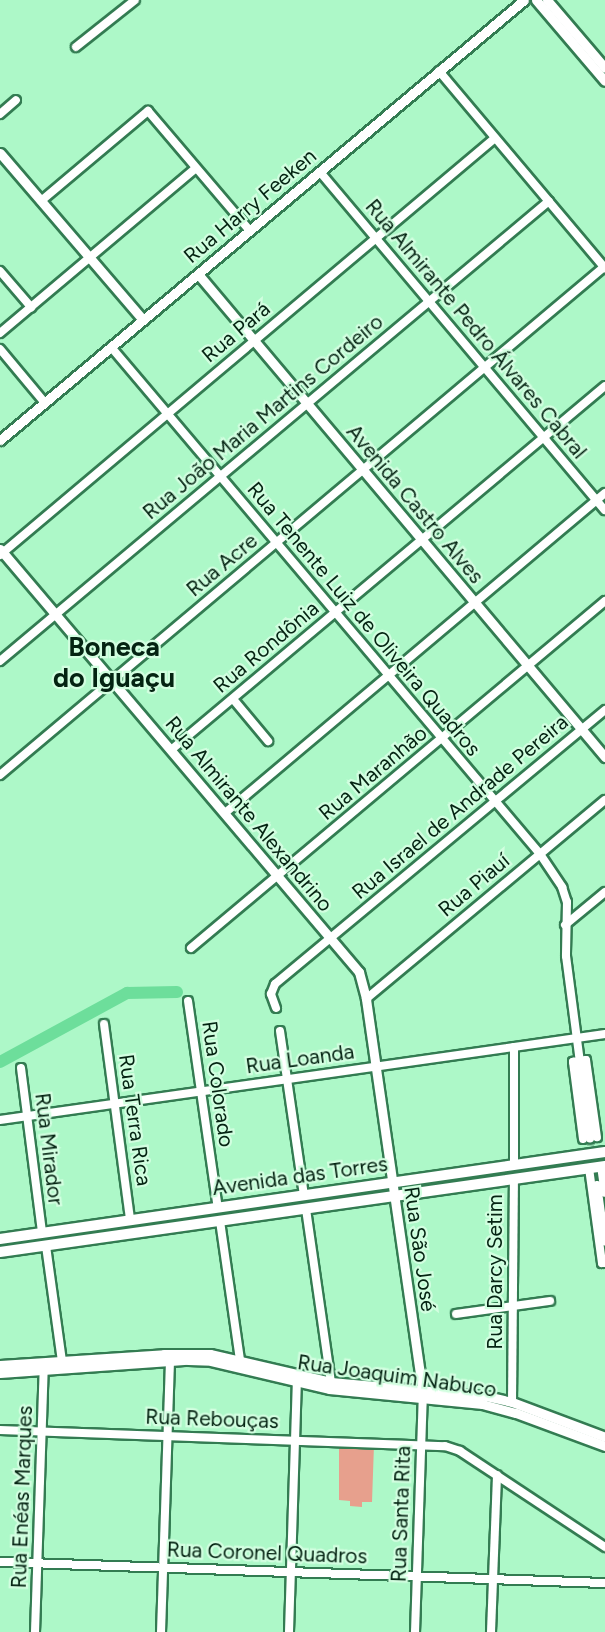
<!DOCTYPE html>
<meta charset="utf-8">
<style>
body{margin:0}
#map{position:relative;width:605px;height:1632px;overflow:hidden;background:#adf8c8;font-family:Figtree,sans-serif}
div>[style]{position:absolute}
[style*='--x']{left:calc(var(--x)*1px);top:calc(var(--y)*1px);width:calc(var(--w)*1px);rotate:calc(var(--a)*1deg)}
.green>*{inset:0;background:#e7a08d}
.river>*{height:12px;margin:-6px;padding:0 6px;transform-origin:6px;border-radius:6px;background:#6dde9b}
.minor-tunnel>*{height:8px;margin-top:-4px;transform-origin:0;background:repeating-linear-gradient(90deg,#8bcda4 0 8px,transparent 0 12px)}
.roads{filter:drop-shadow(2px 0 #337c52) drop-shadow(-2px 0 #337c52) drop-shadow(0 2px #337c52) drop-shadow(0 -2px #337c52)}
.minor>*{height:8px;margin:-4px;padding:0 4px;transform-origin:4px;border-radius:4px;background:#fff}
.major>*{height:9px;margin:-4.5px;padding:0 4.5px;transform-origin:4.5px;border-radius:4.5px;background:#fff}
.highway>*{height:10px;margin:-5px;padding:0 5px;transform-origin:5px;border-radius:5px;background:#fff}
span{translate:-50% -50%;white-space:nowrap;text-align:center;line-height:1.15;-webkit-text-stroke:4.5px #d2fee0;paint-order:stroke}
.street-label{font-size:21px;color:#042312}
.district-label{font-size:27px;color:#042312;font-weight:700}
</style>
<div id="map">
<div class="green">
<div style="clip-path:polygon(339px 1444px,374px 1445px,372px 1502px,362px 1502px,362px 1507px,350px 1506px,350px 1501px,339px 1500px)"></div>
</div>
<div class="river">
<div style="--x:0;--y:1062;--w:145;--a:-28.5"></div>
<div style="--x:127;--y:993;--w:50;--a:-1.1"></div>
</div>
<div class="minor-tunnel">
<div style="--x:590;--y:1138;--w:48;--a:81.5"></div>
</div>
<div class="roads">
<div class="minor">
<div style="--x:76;--y:47;--w:75;--a:-38.5"></div>
<div style="--x:439;--y:71;--w:258;--a:49.9"></div>
<div style="--x:0;--y:114;--w:21;--a:-41"></div>
<div style="--x:320;--y:172;--w:442;--a:49.9"></div>
<div style="--x:41;--y:201;--w:140;--a:-40.1"></div>
<div style="--x:148;--y:111;--w:157;--a:49.6"></div>
<div style="--x:0;--y:271;--w:48;--a:49.3"></div>
<div style="--x:0;--y:333;--w:256;--a:-40.1"></div>
<div style="--x:111;--y:347;--w:664;--a:49.76"></div>
<div style="--x:540;--y:854;--w:40;--a:56"></div>
<div style="--x:562;--y:887;--w:16;--a:72"></div>
<div style="--x:567;--y:902;--w:54;--a:91.1"></div>
<div style="--x:566;--y:956;--w:184;--a:82.5"></div>
<div style="--x:0;--y:349;--w:70;--a:50.2"></div>
<div style="--x:0;--y:555;--w:647;--a:-40.11"></div>
<div style="--x:0;--y:661;--w:716;--a:-39.96"></div>
<div style="--x:233;--y:699;--w:55;--a:50.2"></div>
<div style="--x:171;--y:750;--w:566;--a:-39.99"></div>
<div style="--x:0;--y:775;--w:789;--a:-40.07"></div>
<div style="--x:225;--y:813;--w:497;--a:-40.1"></div>
<div style="--x:565;--y:925;--w:52;--a:-39.5"></div>
<div style="--x:191;--y:948;--w:540;--a:-39.97"></div>
<div style="--x:366;--y:999;--w:311;--a:-39.8"></div>
<div style="--x:188;--y:1001;--w:209;--a:81.8"></div>
<div style="--x:276;--y:1008;--w:15;--a:-110"></div>
<div style="--x:271;--y:994;--w:11;--a:-68"></div>
<div style="--x:275;--y:984;--w:429;--a:-39.7"></div>
<div style="--x:104;--y:1024;--w:198;--a:82.4"></div>
<div style="--x:280;--y:1031;--w:166;--a:81.7"></div>
<div style="--x:21;--y:1068;--w:166;--a:82.7"></div>
<div style="--x:0;--y:1120;--w:611;--a:-8.09"></div>
<div style="--x:583;--y:1139;--w:78;--a:-97.4"></div>
<div style="--x:573;--y:1062;--w:13;--a:-9"></div>
<div style="--x:586;--y:1060;--w:78;--a:81.9"></div>
<div style="--x:514;--y:1165;--w:118;--a:-90"></div>
<div style="--x:601;--y:1166;--w:27;--a:82"></div>
<div style="--x:589;--y:1168;--w:96;--a:82.2"></div>
<div style="--x:602;--y:1263;--w:3;--a:0"></div>
<div style="--x:597;--y:1185;--w:57;--a:81.9"></div>
<div style="--x:306;--y:1209;--w:175;--a:81.8"></div>
<div style="--x:220;--y:1221;--w:139;--a:81.8"></div>
<div style="--x:46;--y:1246;--w:117;--a:82.1"></div>
<div style="--x:456;--y:1314;--w:95;--a:-7.9"></div>
<div style="--x:512;--y:1402;--w:223;--a:-89.5"></div>
<div style="--x:0;--y:1430;--w:445;--a:2.1"></div>
<div style="--x:445;--y:1446;--w:16;--a:18"></div>
<div style="--x:460;--y:1451;--w:174;--a:33.5"></div>
<div style="--x:0;--y:1562;--w:605;--a:1.99"></div>
<div style="--x:35;--y:1632;--w:265;--a:-88.1"></div>
<div style="--x:161;--y:1632;--w:271;--a:-88.1"></div>
<div style="--x:289;--y:1632;--w:249;--a:-88.2"></div>
<div style="--x:415;--y:1632;--w:235;--a:-88.1"></div>
<div style="--x:491;--y:1632;--w:157;--a:-87.8"></div>
</div>
<div class="major">
<div style="--x:536;--y:0;--w:106;--a:49.6"></div>
<div style="--x:547;--y:0;--w:89;--a:49.5"></div>
<div style="--x:0;--y:153;--w:220;--a:49.4"></div>
<div style="--x:198;--y:274;--w:632;--a:49.88"></div>
<div style="--x:0;--y:440;--w:684;--a:-40.02"></div>
<div style="--x:0;--y:549;--w:555;--a:49.68"></div>
<div style="--x:359;--y:972;--w:28;--a:75"></div>
<div style="--x:366;--y:999;--w:402;--a:81.8"></div>
<div style="--x:0;--y:1365;--w:164;--a:-3.8"></div>
<div style="--x:164;--y:1354;--w:46;--a:0"></div>
<div style="--x:210;--y:1354;--w:124;--a:13"></div>
<div style="--x:331;--y:1382;--w:156;--a:5.2"></div>
<div style="--x:486;--y:1396;--w:27;--a:13"></div>
<div style="--x:512;--y:1402;--w:99;--a:20.6"></div>
<div style="--x:0;--y:1373;--w:188;--a:-4"></div>
<div style="--x:188;--y:1360;--w:23;--a:2"></div>
<div style="--x:211;--y:1361;--w:121;--a:13.3"></div>
<div style="--x:329;--y:1389;--w:154;--a:5.6"></div>
<div style="--x:482;--y:1404;--w:35;--a:15"></div>
<div style="--x:516;--y:1413;--w:95;--a:20.3"></div>
</div>
<div class="highway">
<div style="--x:0;--y:1239;--w:611;--a:-8.18"></div>
<div style="--x:0;--y:1252;--w:611;--a:-8.09"></div>
</div>
</div>
<div class="street-label">
<span style="left:250px;top:206px;rotate:-40deg">Rua Harry Feeken</span>
<span style="left:476px;top:329px;rotate:50deg">Rua Almirante Pedro Álvares Cabral</span>
<span style="left:236px;top:332px;rotate:-40deg">Rua Pará</span>
<span style="left:263px;top:417px;rotate:-40deg">Rua João Maria Martins Cordeiro</span>
<span style="left:415px;top:504px;rotate:50deg">Avenida Castro Alves</span>
<span style="left:222px;top:565px;rotate:-40deg">Rua Acre</span>
<span style="left:364px;top:619px;rotate:50deg">Rua Tenente Luiz de Oliveira Quadros</span>
<span style="left:266px;top:647px;rotate:-40deg">Rua Rondônia</span>
<span style="left:373px;top:773px;rotate:-40deg">Rua Maranhão</span>
<span style="left:460px;top:807px;rotate:-40deg">Rua Israel de Andrade Pereira</span>
<span style="left:249px;top:814px;rotate:50deg">Rua Almirante Alexandrino</span>
<span style="left:474px;top:885px;rotate:-40deg">Rua Piauí</span>
<span style="left:300px;top:1059px;rotate:-8deg">Rua Loanda</span>
<span style="left:218px;top:1084px;rotate:82deg">Rua Colorado</span>
<span style="left:135px;top:1120px;rotate:82deg">Rua Terra Rica</span>
<span style="left:49px;top:1149px;rotate:83deg">Rua Mirador</span>
<span style="left:300px;top:1176px;rotate:-8deg">Avenida das Torres</span>
<span style="left:420px;top:1249px;rotate:82deg">Rua São José</span>
<span style="left:495px;top:1272px;rotate:-90deg">Rua Darcy Setim</span>
<span style="left:397px;top:1376px;rotate:8deg">Rua Joaquim Nabuco</span>
<span style="left:212px;top:1419px;rotate:2deg">Rua Rebouças</span>
<span style="left:22px;top:1497px;rotate:-88deg">Rua Enéas Marques</span>
<span style="left:401px;top:1514px;rotate:-88deg">Rua Santa Rita</span>
<span style="left:267px;top:1553px;rotate:2deg">Rua Coronel Quadros</span>
</div>
<div class="district-label">
<span style="left:114px;top:662px">Boneca<br>do Iguaçu</span>
</div>
</div>
